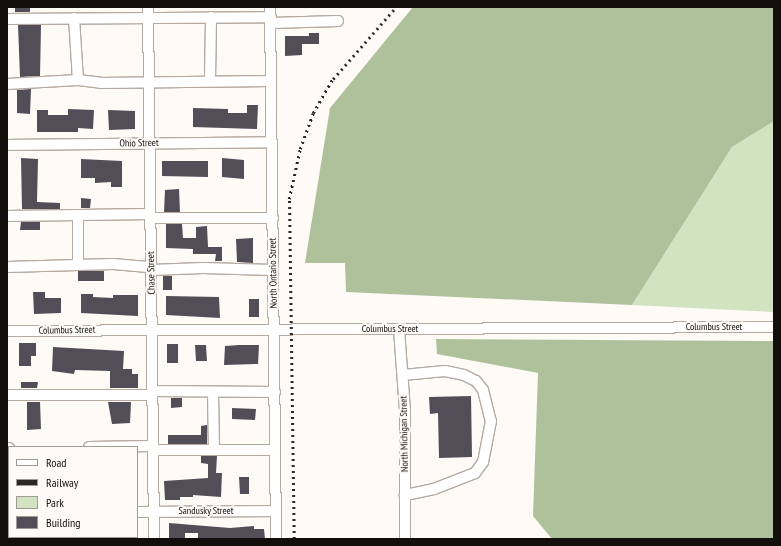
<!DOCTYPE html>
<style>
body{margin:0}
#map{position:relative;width:781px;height:546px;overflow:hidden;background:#fefaf6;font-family:"PT Sans Narrow",sans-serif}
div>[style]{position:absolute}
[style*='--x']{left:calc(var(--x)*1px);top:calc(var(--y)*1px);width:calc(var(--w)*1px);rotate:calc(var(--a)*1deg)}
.green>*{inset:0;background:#d1e3c0}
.forest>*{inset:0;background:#aec19b}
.building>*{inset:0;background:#524e58}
.roads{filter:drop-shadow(1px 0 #b4aaa1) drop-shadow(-1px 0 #b4aaa1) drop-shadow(0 1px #b4aaa1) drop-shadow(0 -1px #b4aaa1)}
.minor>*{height:10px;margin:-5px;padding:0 5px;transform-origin:5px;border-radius:5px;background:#fff}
.rail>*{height:2.5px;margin-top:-1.25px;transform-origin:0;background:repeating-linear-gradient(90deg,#2b2824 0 2px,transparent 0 6px)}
span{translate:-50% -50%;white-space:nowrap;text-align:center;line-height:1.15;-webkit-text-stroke:4px #fefaf6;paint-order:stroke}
.street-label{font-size:10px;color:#110e0b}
.frame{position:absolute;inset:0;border:8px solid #110e0b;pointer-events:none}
.legend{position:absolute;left:8px;top:446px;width:130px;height:92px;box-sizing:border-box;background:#fefaf6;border:1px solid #9f9c98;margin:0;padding:5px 7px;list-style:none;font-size:12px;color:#110e0b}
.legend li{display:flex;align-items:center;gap:8px;height:20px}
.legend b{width:20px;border:1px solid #9f9c98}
</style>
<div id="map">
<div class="green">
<div style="clip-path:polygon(774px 121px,774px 312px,632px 305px,732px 147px)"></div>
</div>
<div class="forest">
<div style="clip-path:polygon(413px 7px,774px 7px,774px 121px,732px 147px,632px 305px,346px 292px,345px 263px,305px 263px,330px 108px)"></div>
<div style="clip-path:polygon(436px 339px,774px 341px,774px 539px,552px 539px,533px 516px,538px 373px,437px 354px)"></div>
</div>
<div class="building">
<div style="clip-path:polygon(15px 7px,30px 7px,30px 12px,15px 12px)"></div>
<div style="clip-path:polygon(18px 25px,41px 25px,40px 76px,20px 77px)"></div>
<div style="clip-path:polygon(309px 33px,319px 33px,319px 44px,302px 44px,302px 55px,285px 56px,285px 36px,309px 36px)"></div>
<div style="clip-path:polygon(31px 89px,30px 114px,17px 113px,17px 90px)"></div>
<div style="clip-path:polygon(247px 105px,258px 105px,257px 129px,193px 127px,193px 108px,228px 109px,228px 113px,247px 113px)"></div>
<div style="clip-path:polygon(68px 109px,94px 110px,93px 129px,78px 128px,78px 132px,37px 132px,37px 110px,48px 110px,48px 115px,68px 115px)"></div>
<div style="clip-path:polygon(108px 110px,135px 111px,135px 129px,109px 130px)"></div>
<div style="clip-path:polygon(21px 158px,38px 159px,37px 202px,60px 203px,60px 209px,22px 209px)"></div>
<div style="clip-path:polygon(222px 158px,244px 160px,244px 179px,222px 177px)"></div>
<div style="clip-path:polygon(81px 159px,122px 161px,122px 187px,111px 187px,111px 182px,95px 183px,95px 178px,81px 178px)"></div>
<div style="clip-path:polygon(162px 161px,208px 161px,208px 177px,162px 176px)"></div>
<div style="clip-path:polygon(179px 189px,180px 212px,164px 212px,165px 190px)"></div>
<div style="clip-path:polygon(81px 198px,91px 199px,90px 208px,81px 208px)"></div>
<div style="clip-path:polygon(21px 222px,40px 222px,40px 230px,20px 230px)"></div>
<div style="clip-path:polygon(166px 224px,182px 224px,183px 238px,196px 238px,196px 227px,207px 226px,208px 247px,222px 247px,222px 261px,215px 261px,216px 254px,193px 254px,193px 249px,166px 248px)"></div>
<div style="clip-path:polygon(253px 238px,253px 263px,237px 262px,236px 239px)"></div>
<div style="clip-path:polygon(78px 271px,104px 271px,104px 281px,78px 281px)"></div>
<div style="clip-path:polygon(163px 276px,172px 276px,172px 290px,163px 290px)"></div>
<div style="clip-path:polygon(33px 292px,45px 292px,45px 298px,61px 298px,61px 313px,34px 314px)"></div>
<div style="clip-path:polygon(81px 294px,93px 294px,93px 297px,113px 298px,113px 295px,138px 295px,138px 316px,81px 313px)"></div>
<div style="clip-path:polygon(166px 296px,219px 297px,220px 318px,166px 315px)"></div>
<div style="clip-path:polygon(249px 299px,259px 299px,259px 317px,249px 317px)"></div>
<div style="clip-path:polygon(19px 343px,36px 343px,36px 356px,31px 356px,31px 366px,19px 366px)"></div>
<div style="clip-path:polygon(167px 344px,178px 344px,178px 363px,167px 363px)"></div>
<div style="clip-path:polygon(195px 345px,206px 345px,207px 361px,196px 361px)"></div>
<div style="clip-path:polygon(239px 345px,259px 345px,258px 364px,224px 365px,225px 346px)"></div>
<div style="clip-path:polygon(53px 347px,124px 351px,123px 369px,132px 369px,132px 374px,138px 374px,138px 388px,110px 388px,110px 371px,75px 370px,74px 374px,52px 371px)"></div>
<div style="clip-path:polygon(21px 382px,38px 382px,37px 388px,21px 388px)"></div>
<div style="clip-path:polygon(471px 396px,472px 457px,439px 458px,438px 413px,430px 414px,429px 397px)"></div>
<div style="clip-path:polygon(171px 398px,182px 398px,182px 407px,171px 408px)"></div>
<div style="clip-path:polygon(27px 402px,40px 402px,41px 429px,27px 430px)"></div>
<div style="clip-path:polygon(108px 402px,131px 402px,130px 423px,112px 424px)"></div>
<div style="clip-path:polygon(232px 408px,256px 409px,255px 420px,232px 419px)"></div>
<div style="clip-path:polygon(207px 425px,207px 444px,168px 444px,168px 435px,201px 435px,201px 426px)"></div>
<div style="clip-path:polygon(201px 456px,217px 456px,216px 473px,222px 473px,221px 497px,193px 495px,193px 497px,180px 497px,180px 500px,165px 500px,164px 481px,208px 478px,208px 464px,201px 463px)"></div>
<div style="clip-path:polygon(239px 477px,249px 477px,249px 494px,240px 494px)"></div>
<div style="clip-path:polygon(169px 523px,230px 528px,254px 526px,254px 529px,264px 529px,265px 539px,198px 539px,198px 533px,185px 533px,185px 539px,169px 539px)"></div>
</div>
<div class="roads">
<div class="minor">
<div style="--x:148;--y:7;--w:532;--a:89.35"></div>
<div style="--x:270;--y:7;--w:532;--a:89.35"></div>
<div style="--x:74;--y:18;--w:62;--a:86.3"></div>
<div style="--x:7;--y:19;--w:264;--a:-0.4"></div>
<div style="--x:271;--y:23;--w:67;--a:-1.7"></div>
<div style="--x:210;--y:81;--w:64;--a:-89.1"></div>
<div style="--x:7;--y:84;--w:71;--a:-3.2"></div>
<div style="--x:78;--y:80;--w:23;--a:7"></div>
<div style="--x:101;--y:83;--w:170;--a:-0.7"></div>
<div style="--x:7;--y:145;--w:265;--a:-0.6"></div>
<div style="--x:78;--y:215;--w:50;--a:90"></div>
<div style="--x:7;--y:216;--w:143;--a:-0.8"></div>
<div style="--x:150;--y:218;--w:123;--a:0"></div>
<div style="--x:7;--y:267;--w:106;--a:-1.6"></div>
<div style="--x:113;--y:264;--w:38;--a:5"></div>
<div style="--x:151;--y:270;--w:52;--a:-2.2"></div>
<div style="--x:203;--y:268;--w:70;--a:1.6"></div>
<div style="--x:399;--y:329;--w:82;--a:85.8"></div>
<div style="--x:405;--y:411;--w:128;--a:90"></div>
<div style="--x:7;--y:331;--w:767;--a:-0.3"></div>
<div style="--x:403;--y:375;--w:42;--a:-5.4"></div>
<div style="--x:445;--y:371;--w:19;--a:12"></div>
<div style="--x:464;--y:375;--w:13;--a:27"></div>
<div style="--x:476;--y:381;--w:11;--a:52"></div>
<div style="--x:483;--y:390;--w:32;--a:76"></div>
<div style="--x:491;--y:421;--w:42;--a:101"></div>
<div style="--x:483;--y:462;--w:14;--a:126"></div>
<div style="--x:475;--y:473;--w:44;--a:158.7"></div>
<div style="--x:434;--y:489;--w:30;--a:168"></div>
<div style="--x:152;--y:391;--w:123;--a:0.5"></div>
<div style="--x:213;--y:392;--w:58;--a:89"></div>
<div style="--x:7;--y:395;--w:145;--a:0"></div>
<div style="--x:89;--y:447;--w:64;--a:-0.9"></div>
<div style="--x:7;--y:448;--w:2;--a:0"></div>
<div style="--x:153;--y:450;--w:122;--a:0"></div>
<div style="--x:137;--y:512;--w:139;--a:-0.4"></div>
<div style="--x:7;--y:518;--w:21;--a:90"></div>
</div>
</div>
<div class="rail">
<div style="--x:294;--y:539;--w:340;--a:-90.8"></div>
<div style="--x:289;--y:199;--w:51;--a:-77.6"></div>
<div style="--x:300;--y:149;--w:38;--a:-70"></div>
<div style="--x:313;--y:113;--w:39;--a:-60"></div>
<div style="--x:333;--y:79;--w:96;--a:-48.8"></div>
</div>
<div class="street-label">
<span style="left:139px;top:143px;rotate:-1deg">Ohio Street</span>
<span style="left:151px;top:273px;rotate:-91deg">Chase Street</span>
<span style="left:273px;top:273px;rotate:-91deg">North Ontario Street</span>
<span style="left:714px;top:327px">Columbus Street</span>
<span style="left:390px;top:329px">Columbus Street</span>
<span style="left:67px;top:330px;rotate:-1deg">Columbus Street</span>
<span style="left:404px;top:434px;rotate:-91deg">North Michigan Street</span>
<span style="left:206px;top:511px">Sandusky Street</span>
</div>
<div class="frame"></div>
<ul class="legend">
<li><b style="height:5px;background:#fff"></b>Road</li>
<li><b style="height:5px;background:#2b2824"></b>Railway</li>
<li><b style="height:11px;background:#d1e3c0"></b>Park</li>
<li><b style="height:11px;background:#524e58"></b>Building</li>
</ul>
</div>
